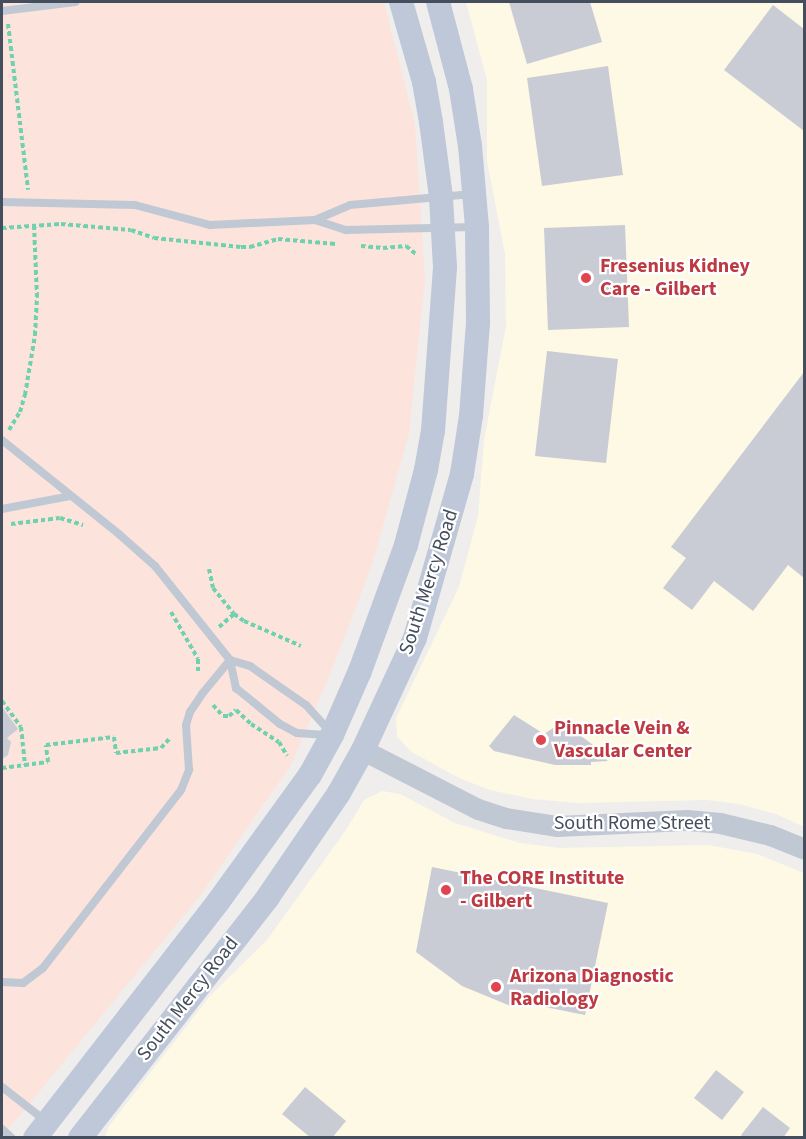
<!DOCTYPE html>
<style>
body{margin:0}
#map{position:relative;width:806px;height:1139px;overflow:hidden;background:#f0eeed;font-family:"Source Sans 3",sans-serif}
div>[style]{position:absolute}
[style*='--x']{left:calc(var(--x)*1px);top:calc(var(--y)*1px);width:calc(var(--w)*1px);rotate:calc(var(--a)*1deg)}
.commercial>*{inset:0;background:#fdf9e5}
.medical>*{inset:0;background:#fce3dc}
.building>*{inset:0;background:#c9ccd4}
.path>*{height:4px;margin-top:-2px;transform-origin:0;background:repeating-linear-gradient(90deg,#6fd1ad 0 4.5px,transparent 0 7.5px)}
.service>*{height:8px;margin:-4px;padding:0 4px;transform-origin:4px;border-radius:4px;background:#c0c8d4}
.tertiary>*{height:21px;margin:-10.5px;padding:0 10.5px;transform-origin:10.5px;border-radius:10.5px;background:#c0c8d4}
.secondary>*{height:24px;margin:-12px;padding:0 12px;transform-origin:12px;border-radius:12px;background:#bfc8d8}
.dots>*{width:16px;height:16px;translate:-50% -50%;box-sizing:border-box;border:3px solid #fff;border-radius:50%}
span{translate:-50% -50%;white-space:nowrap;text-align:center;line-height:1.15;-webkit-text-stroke:4.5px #fff;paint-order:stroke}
.health-label{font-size:20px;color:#be3a42;font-weight:700}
.left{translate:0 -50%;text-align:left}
.street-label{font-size:20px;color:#454e5c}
.frame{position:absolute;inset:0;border:3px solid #454e5c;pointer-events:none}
</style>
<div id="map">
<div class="commercial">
<div style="clip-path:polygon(466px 2px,804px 2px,804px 827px,776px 814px,739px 804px,707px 800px,577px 803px,533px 799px,490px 790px,459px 778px,410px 751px,397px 736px,396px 718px,459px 587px,478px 516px,484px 440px,506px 326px,505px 254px,487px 161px,487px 80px)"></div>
<div style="clip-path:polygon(382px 791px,400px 794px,455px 823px,520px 843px,560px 848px,708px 845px,757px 854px,804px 873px,804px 1137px,105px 1138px,109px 1126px,209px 997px,267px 940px,346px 830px,364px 800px)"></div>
</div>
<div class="medical">
<div style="clip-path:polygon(2px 2px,384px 2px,415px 125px,425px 279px,409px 434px,372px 565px,335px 662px,291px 765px,200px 896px,2px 1137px)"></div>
</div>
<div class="building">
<div style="clip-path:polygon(509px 2px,590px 2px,602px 42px,527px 64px)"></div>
<div style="clip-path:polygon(773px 5px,804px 29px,804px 131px,724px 70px)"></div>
<div style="clip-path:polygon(608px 66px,623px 175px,542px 186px,527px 78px)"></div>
<div style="clip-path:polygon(625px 225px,629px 327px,548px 330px,544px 228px)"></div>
<div style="clip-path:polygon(547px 351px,618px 359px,606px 463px,535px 456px)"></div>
<div style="clip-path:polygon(804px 372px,804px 578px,788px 565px,753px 611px,714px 581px,692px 610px,663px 588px,686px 558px,671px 547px)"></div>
<div style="clip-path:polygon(2px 707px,18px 729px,7px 738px,11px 742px,8px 755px,2px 759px)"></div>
<div style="clip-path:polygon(514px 715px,544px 734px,562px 722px,604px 753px,602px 756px,608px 761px,591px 762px,591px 765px,555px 765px,494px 751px,489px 746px)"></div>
<div style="clip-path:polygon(432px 867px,608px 903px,585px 1015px,515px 1001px,513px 1007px,462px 986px,416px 952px)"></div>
<div style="clip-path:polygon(716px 1070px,744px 1092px,722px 1120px,694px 1098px)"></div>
<div style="clip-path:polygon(305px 1087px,346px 1121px,332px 1138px,311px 1138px,282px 1114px)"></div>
<div style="clip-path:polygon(763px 1107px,790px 1128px,783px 1138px,745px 1138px,741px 1135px)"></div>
</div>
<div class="path">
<div style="--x:8;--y:24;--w:167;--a:83.1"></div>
<div style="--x:2;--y:228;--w:59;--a:-3.9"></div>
<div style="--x:61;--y:224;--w:70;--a:4.9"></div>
<div style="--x:131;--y:230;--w:24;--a:19"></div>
<div style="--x:154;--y:238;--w:87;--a:5.9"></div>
<div style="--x:241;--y:247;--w:9;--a:0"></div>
<div style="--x:250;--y:247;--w:29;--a:-16"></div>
<div style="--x:278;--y:239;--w:58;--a:4.9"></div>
<div style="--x:361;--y:246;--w:22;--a:5"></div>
<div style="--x:383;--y:248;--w:23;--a:-5"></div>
<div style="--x:406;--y:246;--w:13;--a:39"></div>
<div style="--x:9;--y:430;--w:21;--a:-59"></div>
<div style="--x:20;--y:412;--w:18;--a:-74"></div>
<div style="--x:25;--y:395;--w:61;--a:-80.5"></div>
<div style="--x:35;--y:335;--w:38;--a:-87"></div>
<div style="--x:37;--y:297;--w:71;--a:-92.4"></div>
<div style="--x:11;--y:524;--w:49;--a:-7"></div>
<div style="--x:60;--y:518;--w:24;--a:17"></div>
<div style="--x:209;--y:569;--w:19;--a:78"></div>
<div style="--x:213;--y:588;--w:33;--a:51"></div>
<div style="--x:171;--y:612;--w:54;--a:60.1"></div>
<div style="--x:198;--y:659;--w:15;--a:90"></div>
<div style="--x:219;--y:627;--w:20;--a:-41"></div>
<div style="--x:234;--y:614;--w:12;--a:35"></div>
<div style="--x:244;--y:621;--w:62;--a:23.7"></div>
<div style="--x:2;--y:701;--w:32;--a:54"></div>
<div style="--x:21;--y:727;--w:38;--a:84"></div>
<div style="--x:213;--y:705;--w:15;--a:48"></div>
<div style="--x:223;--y:716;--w:6;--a:0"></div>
<div style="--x:229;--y:716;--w:9;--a:-41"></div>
<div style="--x:236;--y:710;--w:21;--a:43"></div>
<div style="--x:251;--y:724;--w:33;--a:33"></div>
<div style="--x:279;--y:742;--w:16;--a:60"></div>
<div style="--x:2;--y:768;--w:46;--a:-7.4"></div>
<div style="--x:48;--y:762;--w:17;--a:-97"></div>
<div style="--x:46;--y:745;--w:68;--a:-6.7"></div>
<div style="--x:114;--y:737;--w:16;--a:83"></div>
<div style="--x:116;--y:753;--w:45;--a:-6.3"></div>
<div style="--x:161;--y:748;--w:15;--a:-48"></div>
</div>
<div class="service">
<div style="--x:2;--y:11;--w:74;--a:-7"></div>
<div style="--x:2;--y:202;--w:133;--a:1.3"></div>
<div style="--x:135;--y:205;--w:78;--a:14.9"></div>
<div style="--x:210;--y:225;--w:105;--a:-2.7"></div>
<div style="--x:315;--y:220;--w:33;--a:18"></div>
<div style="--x:346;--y:230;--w:128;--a:-1.3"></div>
<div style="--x:315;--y:220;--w:38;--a:-23"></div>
<div style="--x:350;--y:205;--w:123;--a:-5.1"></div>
<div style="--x:2;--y:440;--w:151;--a:38.8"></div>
<div style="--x:120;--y:535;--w:47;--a:41.5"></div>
<div style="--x:155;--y:566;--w:120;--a:51.4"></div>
<div style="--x:230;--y:660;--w:29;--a:78"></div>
<div style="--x:236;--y:688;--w:57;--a:39.3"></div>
<div style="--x:280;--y:724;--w:19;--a:28"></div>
<div style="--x:297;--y:733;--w:32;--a:4"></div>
<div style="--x:2;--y:509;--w:69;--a:-10.8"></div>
<div style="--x:230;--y:660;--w:21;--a:17"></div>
<div style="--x:250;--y:666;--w:68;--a:34.9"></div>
<div style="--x:306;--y:705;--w:36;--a:48"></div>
<div style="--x:2;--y:982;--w:21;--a:3"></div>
<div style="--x:23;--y:983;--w:25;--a:-37"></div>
<div style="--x:43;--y:968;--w:225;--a:-52.2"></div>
<div style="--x:181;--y:790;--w:22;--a:-68"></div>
<div style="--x:189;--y:770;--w:45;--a:-93.8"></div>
<div style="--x:186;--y:725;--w:14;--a:-73"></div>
<div style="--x:190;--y:712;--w:22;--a:-56"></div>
<div style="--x:202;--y:694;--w:44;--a:-50.5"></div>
<div style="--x:2;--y:1087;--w:57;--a:37.9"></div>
<div style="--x:2;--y:1129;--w:13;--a:42"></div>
</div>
<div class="tertiary">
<div style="--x:363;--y:750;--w:129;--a:27.2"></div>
<div style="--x:478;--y:809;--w:29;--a:18"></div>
<div style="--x:506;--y:818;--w:52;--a:8.9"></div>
<div style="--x:557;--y:826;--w:130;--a:-2.6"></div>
<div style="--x:687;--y:820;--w:33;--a:5"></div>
<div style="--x:720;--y:823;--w:51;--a:13.5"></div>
<div style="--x:770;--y:835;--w:37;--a:22"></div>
</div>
<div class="secondary">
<div style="--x:35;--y:1138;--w:299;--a:-52.2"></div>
<div style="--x:218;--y:902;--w:157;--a:-54.1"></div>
<div style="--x:310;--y:775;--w:46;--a:-61.2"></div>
<div style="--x:332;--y:735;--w:70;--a:-66.4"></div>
<div style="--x:360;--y:671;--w:134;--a:-69.9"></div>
<div style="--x:406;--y:545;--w:78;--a:-75.1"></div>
<div style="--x:426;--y:470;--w:40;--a:-80"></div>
<div style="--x:433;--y:431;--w:164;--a:-85.8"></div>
<div style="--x:445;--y:267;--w:70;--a:-93.3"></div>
<div style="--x:441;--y:197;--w:76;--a:-97.6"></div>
<div style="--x:431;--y:122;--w:41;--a:-99.9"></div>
<div style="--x:424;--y:82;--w:83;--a:-106"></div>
<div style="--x:80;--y:1138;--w:306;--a:-52"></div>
<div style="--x:268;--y:897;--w:126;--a:-55.7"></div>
<div style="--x:339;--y:793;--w:49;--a:-60.8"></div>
<div style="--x:363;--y:750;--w:123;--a:-65.1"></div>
<div style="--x:415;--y:638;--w:171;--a:-74"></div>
<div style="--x:462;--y:474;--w:59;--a:-81.2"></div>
<div style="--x:471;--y:416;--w:93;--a:-85.7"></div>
<div style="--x:478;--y:323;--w:96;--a:-90.6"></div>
<div style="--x:477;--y:227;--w:81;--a:-94.9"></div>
<div style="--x:470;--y:146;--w:58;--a:-99"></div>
<div style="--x:461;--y:89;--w:90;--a:-104.8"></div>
</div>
<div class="dots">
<div style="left:586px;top:278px;background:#e0444e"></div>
<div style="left:541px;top:740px;background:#e0444e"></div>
<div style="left:446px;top:890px;background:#e0444e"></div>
<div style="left:496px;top:987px;background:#e0444e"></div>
</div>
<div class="health-label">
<span class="left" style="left:600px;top:278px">Fresenius Kidney<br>Care - Gilbert</span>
<span class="left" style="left:554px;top:740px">Pinnacle Vein &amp;<br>Vascular Center</span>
<span class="left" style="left:460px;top:890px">The CORE Institute<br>- Gilbert</span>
<span class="left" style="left:510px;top:988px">Arizona Diagnostic<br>Radiology</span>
</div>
<div class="street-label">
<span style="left:429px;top:582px;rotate:-72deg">South Mercy Road</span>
<span style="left:632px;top:823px">South Rome Street</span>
<span style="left:188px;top:999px;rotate:-52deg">South Mercy Road</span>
</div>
<div class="frame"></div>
</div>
